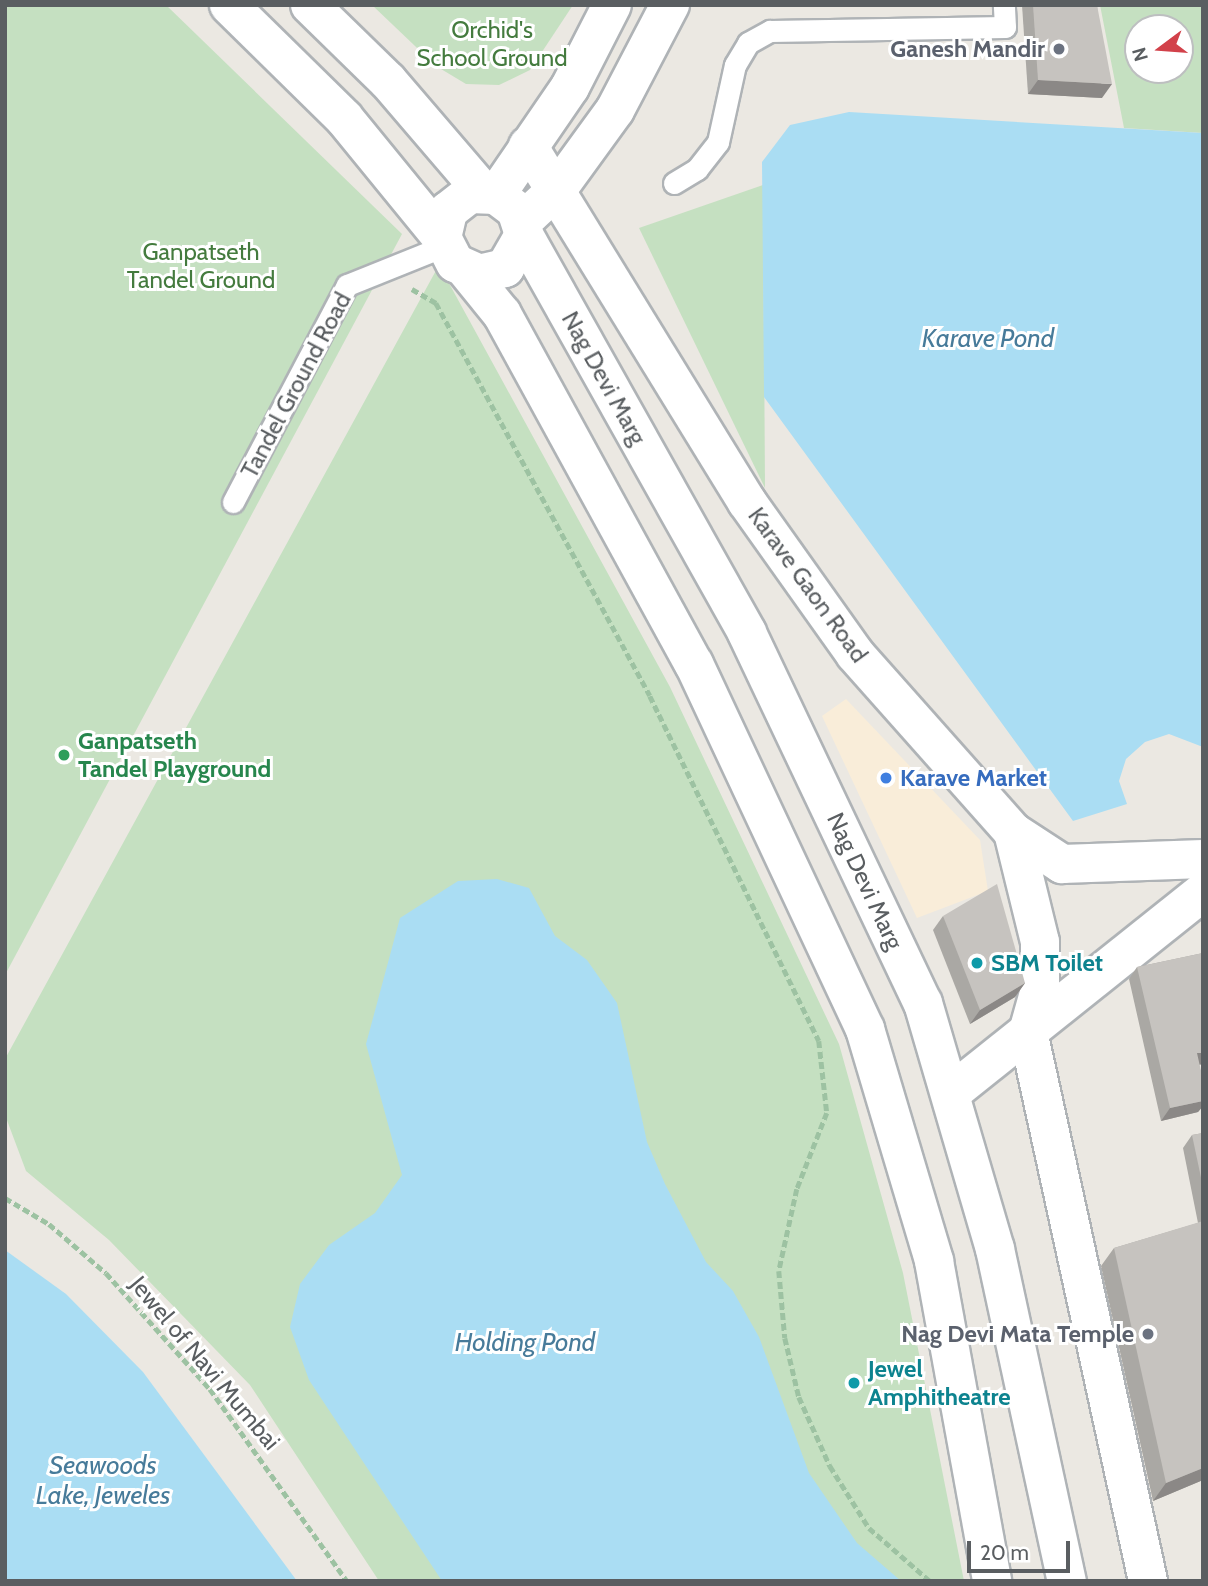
<!DOCTYPE html>
<style>
body{margin:0}
#map{position:relative;width:1208px;height:1586px;overflow:hidden;background:#ebe8e2;font-family:Cabin,sans-serif}
div>[style]{position:absolute}
[style*='--x']{left:calc(var(--x)*1px);top:calc(var(--y)*1px);width:calc(var(--w)*1px);rotate:calc(var(--a)*1deg)}
.commercial>*{inset:0;background:#f9edd9}
.green>*{inset:0;background:#c5e0c1}
.water>*{inset:0;background:#aaddf3}
.path>*{height:4.5px;margin-top:-2.25px;transform-origin:0;background:repeating-linear-gradient(90deg,#9dc2a2 0 7px,transparent 0 10.5px)}
.roads{filter:drop-shadow(2px 0 #afb3b6) drop-shadow(-2px 0 #afb3b6) drop-shadow(0 2px #afb3b6) drop-shadow(0 -2px #afb3b6)}
.service>*{height:21px;margin:-10.5px;padding:0 10.5px;transform-origin:10.5px;border-radius:10.5px;background:#fff}
.minor>*{height:38px;margin:-19px;padding:0 19px;transform-origin:19px;border-radius:19px;background:#fff}
.tertiary>*{height:38px;margin:-19px;padding:0 19px;transform-origin:19px;border-radius:19px;background:#fff}
.secondary>*{height:38px;margin:-19px;padding:0 19px;transform-origin:19px;border-radius:19px;background:#fff}
.wall>*{inset:0;background:#aaa8a4}
.shaded-wall>*{inset:0;background:#8b8886}
.building>*{inset:0;background:#c6c3bf}
.dots>*{width:19px;height:19px;translate:-50% -50%;box-sizing:border-box;border:4px solid #fff;border-radius:50%}
span{translate:-50% -50%;white-space:nowrap;text-align:center;line-height:1.15;-webkit-text-stroke:6px #fff;paint-order:stroke}
.park-label{font-size:24px;color:#447b3e}
.worship-label{font-size:24px;color:#5b616d;font-weight:700}
.right{translate:-100% -50%;text-align:right}
.street-label{font-size:24px;color:#5a5e61}
.leisure-label{font-size:24px;color:#27864d;font-weight:700}
.left{translate:0 -50%;text-align:left}
.shop-label{font-size:24px;color:#366cbe;font-weight:700}
.culture-label{font-size:24px;color:#0d838f;font-weight:700}
.water-label{font-size:26px;color:#477b9a;font-style:italic}
.frame{position:absolute;inset:0;border:7px solid #5a5e61;pointer-events:none}
.north{position:absolute;left:1124px;top:14px;width:70px;height:70px;box-sizing:border-box;background:#fff;border:2px solid #bdbfc0;border-radius:50%;rotate:254deg;font-size:19px;font-weight:700;line-height:28px;text-align:center;color:#5a5e61}
.north::after{content:'';display:block;margin:auto;width:24px;height:32px;background:#d2414a;clip-path:polygon(50% 0,100% 100%,50% 72%,0 100%)}
.scale{position:absolute;left:967px;top:1541px;width:103px;height:32px;box-sizing:border-box;border:4px solid #5a5e61;border-top:0;padding-left:9px;font-size:21px;line-height:24px;white-space:nowrap;color:#5a5e61;-webkit-text-stroke:5px #fff;paint-order:stroke}
</style>
<div id="map">
<div class="commercial">
<div style="clip-path:polygon(846px 699px,980px 840px,988px 891px,917px 918px,822px 716px)"></div>
</div>
<div class="green">
<div style="clip-path:polygon(5px 5px,166px 5px,402px 234px,5px 975px)"></div>
<div style="clip-path:polygon(372px 5px,573px 5px,530px 70px,499px 85px,466px 84px,436px 66px)"></div>
<div style="clip-path:polygon(evenodd,1100px 5px,1203px 5px,1203px 133px,1124px 128px,1100px 5px,1138px 28px,1180px 28px,1180px 70px,1138px 70px,1138px 28px)"></div>
<div style="clip-path:polygon(763px 185px,765px 488px,639px 228px)"></div>
<div style="clip-path:polygon(439px 265px,670px 687px,839px 1044px,903px 1273px,964px 1581px,379px 1581px,250px 1385px,109px 1240px,26px 1171px,5px 1115px,5px 1059px)"></div>
</div>
<div class="water">
<div style="clip-path:polygon(849px 112px,1203px 133px,1203px 747px,1169px 734px,1145px 742px,1126px 759px,1119px 781px,1127px 804px,1073px 821px,764px 397px,762px 162px,790px 125px)"></div>
<div style="clip-path:polygon(497px 879px,529px 888px,555px 936px,587px 960px,617px 1003px,647px 1142px,665px 1184px,706px 1262px,733px 1291px,759px 1337px,809px 1473px,857px 1543px,901px 1581px,442px 1581px,309px 1380px,290px 1327px,300px 1284px,329px 1245px,375px 1213px,402px 1175px,366px 1044px,400px 918px,458px 881px)"></div>
<div style="clip-path:polygon(5px 1250px,66px 1294px,143px 1372px,297px 1581px,5px 1581px)"></div>
</div>
<div class="path">
<div style="--x:412;--y:289;--w:28;--a:30"></div>
<div style="--x:436;--y:303;--w:447;--a:61.4"></div>
<div style="--x:650;--y:696;--w:384;--a:63.9"></div>
<div style="--x:819;--y:1041;--w:72;--a:83.7"></div>
<div style="--x:827;--y:1113;--w:82;--a:111.5"></div>
<div style="--x:797;--y:1189;--w:84;--a:102.4"></div>
<div style="--x:779;--y:1271;--w:67;--a:84.9"></div>
<div style="--x:785;--y:1338;--w:61;--a:76.7"></div>
<div style="--x:799;--y:1397;--w:76;--a:65.8"></div>
<div style="--x:830;--y:1466;--w:73;--a:57.8"></div>
<div style="--x:869;--y:1528;--w:81;--a:41"></div>
<div style="--x:5;--y:1198;--w:51;--a:30.6"></div>
<div style="--x:49;--y:1224;--w:75;--a:40.7"></div>
<div style="--x:106;--y:1273;--w:156;--a:48.1"></div>
<div style="--x:210;--y:1389;--w:236;--a:54.5"></div>
</div>
<div class="roads">
<div class="service">
<div style="--x:674;--y:183;--w:27;--a:-31"></div>
<div style="--x:697;--y:169;--w:34;--a:-52"></div>
<div style="--x:718;--y:142;--w:79;--a:-77.6"></div>
<div style="--x:735;--y:65;--w:26;--a:-59"></div>
<div style="--x:748;--y:43;--w:25;--a:-29"></div>
<div style="--x:770;--y:31;--w:235;--a:-1"></div>
<div style="--x:1005;--y:27;--w:22;--a:-93"></div>
<div style="--x:233;--y:502;--w:245;--a:-62.3"></div>
<div style="--x:347;--y:285;--w:105;--a:-21.9"></div>
</div>
<div class="minor">
<div style="--x:528;--y:146;--w:418;--a:58.4"></div>
<div style="--x:747;--y:502;--w:186;--a:54.6"></div>
<div style="--x:855;--y:654;--w:238;--a:48.4"></div>
<div style="--x:1013;--y:832;--w:59;--a:33.1"></div>
<div style="--x:1062;--y:864;--w:141;--a:-2"></div>
<div style="--x:1013;--y:832;--w:113;--a:76.2"></div>
<div style="--x:1040;--y:942;--w:47;--a:90"></div>
<div style="--x:1040;--y:989;--w:45;--a:105.6"></div>
<div style="--x:1028;--y:1032;--w:562;--a:77.67"></div>
<div style="--x:951;--y:1093;--w:322;--a:-38.6"></div>
</div>
<div class="tertiary">
<div style="--x:496;--y:195;--w:131;--a:-55.6"></div>
<div style="--x:570;--y:87;--w:92;--a:-62.9"></div>
<div style="--x:522;--y:222;--w:51;--a:-43.4"></div>
<div style="--x:559;--y:187;--w:95;--a:-54"></div>
<div style="--x:615;--y:110;--w:119;--a:-62.4"></div>
</div>
<div class="secondary">
<div style="--x:229;--y:5;--w:161;--a:44.5"></div>
<div style="--x:344;--y:118;--w:155;--a:50.8"></div>
<div style="--x:310;--y:5;--w:109;--a:44.3"></div>
<div style="--x:388;--y:81;--w:146;--a:49.4"></div>
<div style="--x:524;--y:235;--w:38;--a:120"></div>
<div style="--x:505;--y:268;--w:26;--a:167"></div>
<div style="--x:480;--y:274;--w:27;--a:-156"></div>
<div style="--x:455;--y:263;--w:28;--a:-117"></div>
<div style="--x:442;--y:238;--w:28;--a:-77"></div>
<div style="--x:448;--y:211;--w:28;--a:-38"></div>
<div style="--x:470;--y:194;--w:26;--a:2"></div>
<div style="--x:496;--y:195;--w:25;--a:37"></div>
<div style="--x:516;--y:210;--w:26;--a:72"></div>
<div style="--x:524;--y:235;--w:456;--a:60.7"></div>
<div style="--x:747;--y:633;--w:410;--a:64.6"></div>
<div style="--x:923;--y:1003;--w:256;--a:73.7"></div>
<div style="--x:995;--y:1249;--w:340;--a:77.8"></div>
<div style="--x:467;--y:271;--w:55;--a:50.9"></div>
<div style="--x:502;--y:314;--w:399;--a:61.3"></div>
<div style="--x:694;--y:664;--w:403;--a:64.9"></div>
<div style="--x:865;--y:1029;--w:242;--a:73.4"></div>
<div style="--x:934;--y:1261;--w:325;--a:79.7"></div>
</div>
</div>
<div class="wall">
<div style="clip-path:polygon(1022px 5px,1097px 5px,1102px 98px,1028px 94px)"></div>
<div style="clip-path:polygon(943px 916px,1025px 983px,1015px 997px,970px 1024px,933px 930px)"></div>
<div style="clip-path:polygon(1203px 953px,1203px 1064px,1199px 1065px,1203px 1081px,1203px 1106px,1198px 1112px,1161px 1121px,1129px 979px,1137px 967px)"></div>
<div style="clip-path:polygon(1203px 1133px,1203px 1480px,1153px 1501px,1101px 1266px,1114px 1248px,1198px 1223px,1183px 1148px,1192px 1135px)"></div>
</div>
<div class="shaded-wall">
<div style="clip-path:polygon(1038px 80px,1112px 84px,1102px 98px,1028px 94px)"></div>
<div style="clip-path:polygon(1025px 983px,1015px 997px,970px 1024px,980px 1010px)"></div>
<div style="clip-path:polygon(1197px 1053px,1203px 1053px,1203px 1064px,1188px 1066px)"></div>
<div style="clip-path:polygon(1203px 1101px,1203px 1106px,1198px 1112px,1161px 1121px,1170px 1108px)"></div>
<div style="clip-path:polygon(1203px 1468px,1203px 1480px,1153px 1501px,1166px 1483px)"></div>
</div>
<div class="building">
<div style="clip-path:polygon(1033px 5px,1097px 5px,1112px 84px,1038px 80px)"></div>
<div style="clip-path:polygon(997px 884px,1025px 983px,980px 1010px,943px 916px)"></div>
<div style="clip-path:polygon(1203px 953px,1203px 1053px,1197px 1053px,1203px 1080px,1203px 1101px,1170px 1108px,1137px 967px)"></div>
<div style="clip-path:polygon(1203px 1133px,1203px 1187px,1192px 1135px)"></div>
<div style="clip-path:polygon(1203px 1221px,1203px 1468px,1166px 1483px,1114px 1248px)"></div>
</div>
<div class="dots">
<div style="left:1059px;top:49px;background:#6b7280"></div>
<div style="left:64px;top:755px;background:#2e9e5b"></div>
<div style="left:886px;top:778px;background:#3f7fe0"></div>
<div style="left:977px;top:963px;background:#0f9aa8"></div>
<div style="left:1148px;top:1334px;background:#6b7280"></div>
<div style="left:854px;top:1383px;background:#0f9aa8"></div>
</div>
<div class="park-label">
<span style="left:492px;top:44px">Orchid's<br>School Ground</span>
<span style="left:201px;top:266px">Ganpatseth<br>Tandel Ground</span>
</div>
<div class="worship-label">
<span class="right" style="left:1045px;top:49px">Ganesh Mandir</span>
<span class="right" style="left:1134px;top:1334px">Nag Devi Mata Temple</span>
</div>
<div class="street-label">
<span style="left:604px;top:378px;rotate:61deg">Nag Devi Marg</span>
<span style="left:296px;top:385px;rotate:-62deg">Tandel Ground Road</span>
<span style="left:808px;top:585px;rotate:54deg">Karave Gaon Road</span>
<span style="left:865px;top:881px;rotate:65deg">Nag Devi Marg</span>
<span style="left:205px;top:1363px;rotate:50deg">Jewel of Navi Mumbai</span>
</div>
<div class="leisure-label">
<span class="left" style="left:78px;top:755px">Ganpatseth<br>Tandel Playground</span>
</div>
<div class="shop-label">
<span class="left" style="left:900px;top:778px">Karave Market</span>
</div>
<div class="culture-label">
<span class="left" style="left:991px;top:963px">SBM Toilet</span>
<span class="left" style="left:868px;top:1383px">Jewel<br>Amphitheatre</span>
</div>
<div class="water-label">
<span style="left:988px;top:339px">Karave Pond</span>
<span style="left:525px;top:1343px">Holding Pond</span>
<span style="left:103px;top:1481px">Seawoods<br>Lake, Jeweles</span>
</div>
<div class="frame"></div>
<div class="north">N</div>
<div class="scale">20 m</div>
</div>
